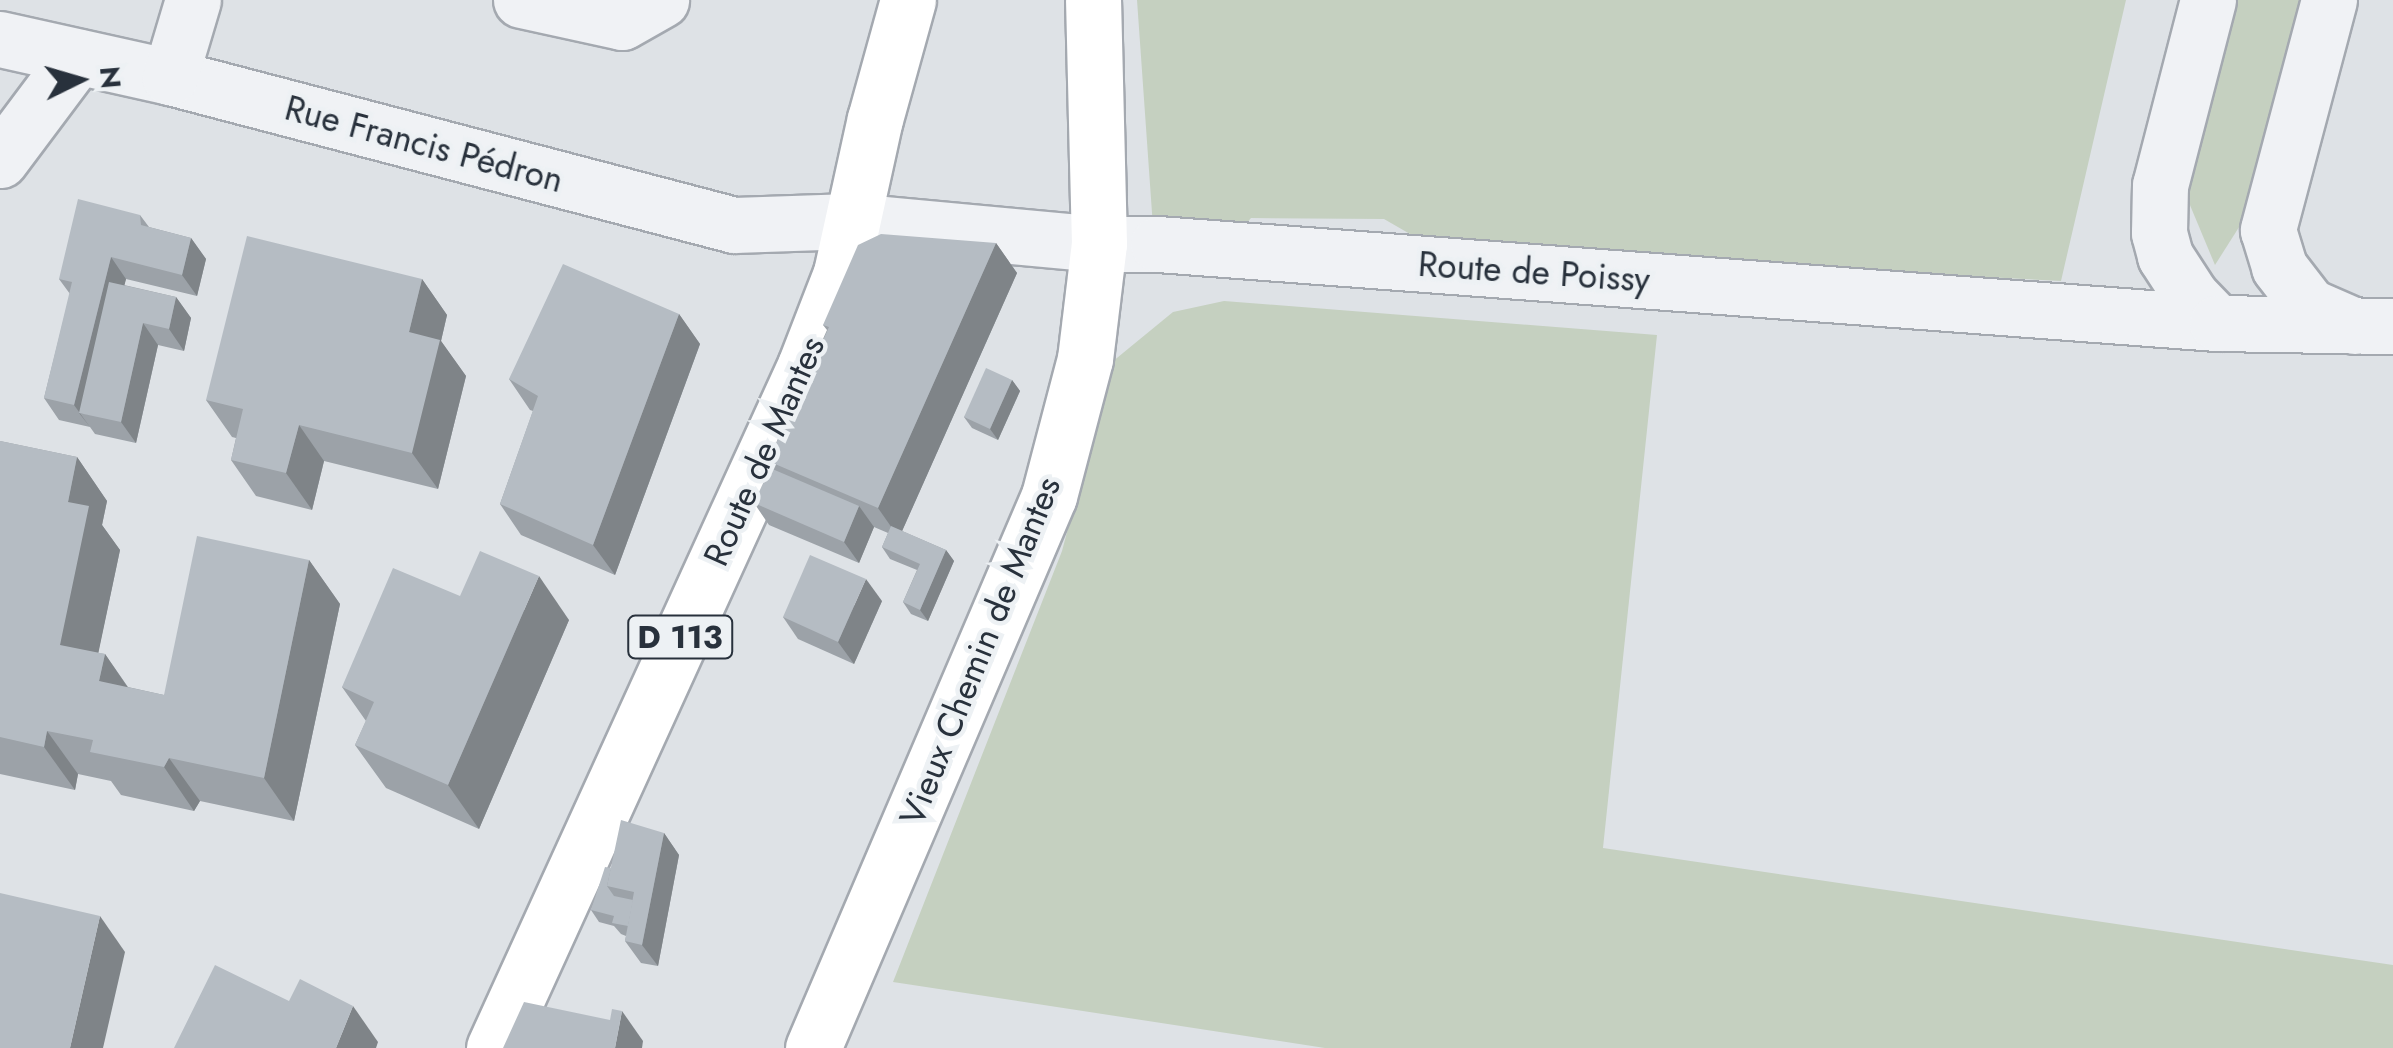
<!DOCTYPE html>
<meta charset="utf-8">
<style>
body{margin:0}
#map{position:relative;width:2393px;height:1048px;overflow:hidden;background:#dee2e6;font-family:Jost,sans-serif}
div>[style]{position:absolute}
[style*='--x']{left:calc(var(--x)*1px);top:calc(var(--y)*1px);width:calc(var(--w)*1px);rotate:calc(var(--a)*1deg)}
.green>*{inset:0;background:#c5d0c0}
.roads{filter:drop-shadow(2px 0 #a4a9b0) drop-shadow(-2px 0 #a4a9b0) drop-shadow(0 2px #a4a9b0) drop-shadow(0 -2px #a4a9b0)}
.minor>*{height:55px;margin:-27.5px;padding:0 27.5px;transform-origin:27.5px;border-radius:27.5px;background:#f0f2f5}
.major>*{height:55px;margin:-27.5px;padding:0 27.5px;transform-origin:27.5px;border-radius:27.5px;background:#fff}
.wall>*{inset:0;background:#9ca2a8}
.shaded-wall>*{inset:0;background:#7f8488}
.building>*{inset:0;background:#b5bcc3}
span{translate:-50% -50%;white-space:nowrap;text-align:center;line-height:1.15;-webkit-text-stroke:9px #edf1f4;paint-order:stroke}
.shield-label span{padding:2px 8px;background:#edf1f4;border:2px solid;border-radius:8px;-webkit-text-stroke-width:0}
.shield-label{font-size:32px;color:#28313c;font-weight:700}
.street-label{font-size:35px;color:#28313c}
.north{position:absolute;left:30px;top:30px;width:100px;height:100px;-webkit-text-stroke:8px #edf1f4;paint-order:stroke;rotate:85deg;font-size:28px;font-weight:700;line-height:40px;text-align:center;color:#28313c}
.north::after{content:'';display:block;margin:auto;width:35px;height:45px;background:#28313c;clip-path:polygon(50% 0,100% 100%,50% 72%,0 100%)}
</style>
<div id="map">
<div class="green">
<div style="clip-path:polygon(1137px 0,2126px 0,2061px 281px,1436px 249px,1384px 219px,1251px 218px,1231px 242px,1153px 227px)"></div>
<div style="clip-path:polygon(2228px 0,2306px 0,2248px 213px,2215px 265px,2182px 186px)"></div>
<div style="clip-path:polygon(1224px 301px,1657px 335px,1603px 848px,2393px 965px,2393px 1048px,1325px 1048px,893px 982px,1062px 551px,1112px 362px,1173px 312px)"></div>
</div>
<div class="roads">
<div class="minor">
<div style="--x:521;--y:0;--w:103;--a:12.3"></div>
<div style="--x:622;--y:22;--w:45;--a:-29.4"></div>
<div style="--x:2208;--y:0;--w:191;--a:104.5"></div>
<div style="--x:2160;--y:185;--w:48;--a:91.2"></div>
<div style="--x:2159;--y:233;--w:24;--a:75"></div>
<div style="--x:2165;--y:256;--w:48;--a:57"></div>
<div style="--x:2191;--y:296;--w:37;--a:46"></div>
<div style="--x:2329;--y:0;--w:238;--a:104.9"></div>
<div style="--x:2268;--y:230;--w:39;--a:73"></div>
<div style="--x:2279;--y:267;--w:49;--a:52.4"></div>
<div style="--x:2309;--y:306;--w:50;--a:23.5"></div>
<div style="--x:0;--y:39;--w:174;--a:12.6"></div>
<div style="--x:170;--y:77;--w:583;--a:14.7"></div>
<div style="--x:734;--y:225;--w:117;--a:-2"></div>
<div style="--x:851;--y:221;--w:249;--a:5.3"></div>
<div style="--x:1099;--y:244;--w:59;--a:0"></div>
<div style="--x:1158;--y:244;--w:1062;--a:4.27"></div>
<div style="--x:2217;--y:323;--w:176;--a:1"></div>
<div style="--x:170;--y:77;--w:80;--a:-73.4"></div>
<div style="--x:0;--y:160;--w:129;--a:-53.2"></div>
</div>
<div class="major">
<div style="--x:494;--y:1048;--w:750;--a:-65.49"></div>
<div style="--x:805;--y:366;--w:100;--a:-68.8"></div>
<div style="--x:841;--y:273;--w:158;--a:-77.6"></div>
<div style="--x:875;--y:119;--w:123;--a:-74.5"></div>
<div style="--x:813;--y:1048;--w:600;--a:-66.85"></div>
<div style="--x:1049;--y:496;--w:142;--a:-75.3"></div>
<div style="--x:1085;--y:359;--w:116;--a:-83.1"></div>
<div style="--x:1099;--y:244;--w:244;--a:-91.4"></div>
</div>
</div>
<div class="wall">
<div style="clip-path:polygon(140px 215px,149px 227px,191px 238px,206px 259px,197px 296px,126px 279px,124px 285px,176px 297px,191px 318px,184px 351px,158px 345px,136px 443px,95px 434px,90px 427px,59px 420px,44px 398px,70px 294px,59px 279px)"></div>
<div style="clip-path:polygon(996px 243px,1017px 273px,902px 531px,946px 550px,954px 561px,928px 621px,911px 614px,903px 602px,917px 570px,890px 559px,882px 547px,888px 533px,874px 527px,859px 563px,769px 525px,754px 503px,773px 469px,768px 461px,827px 330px,823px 325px)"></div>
<div style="clip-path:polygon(422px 279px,447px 315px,441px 341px,466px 376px,438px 489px,324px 461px,312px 510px,256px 496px,231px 460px,236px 438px,232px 437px,206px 400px)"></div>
<div style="clip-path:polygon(679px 314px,700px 344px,615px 575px,521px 535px,500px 504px,533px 411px,530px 410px,509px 379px)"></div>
<div style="clip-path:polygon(1012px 380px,1020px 391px,998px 440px,972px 428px,964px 417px)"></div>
<div style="clip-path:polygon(0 441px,77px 457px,107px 501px,102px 525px,120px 550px,98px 653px,105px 654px,128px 687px,164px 695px,309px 560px,340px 604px,294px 821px,200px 801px,194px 811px,121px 795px,111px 781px,78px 774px,75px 790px,0 774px)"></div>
<div style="clip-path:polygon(460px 596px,569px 620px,479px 829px,386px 788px,355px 745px,366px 721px,342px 687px)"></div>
<div style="clip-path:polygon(882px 601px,854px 664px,798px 639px,783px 617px)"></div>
<div style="clip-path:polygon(664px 833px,679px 855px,658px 966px,641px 963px,625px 941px,626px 936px,621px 934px,614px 926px,599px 922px,591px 910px,611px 868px)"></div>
</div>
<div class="shaded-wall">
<div style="clip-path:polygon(191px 238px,206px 259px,197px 296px,182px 275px)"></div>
<div style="clip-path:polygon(996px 243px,1017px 273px,899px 538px,878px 508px)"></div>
<div style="clip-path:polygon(111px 257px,126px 279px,93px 415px,79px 413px,90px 427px,74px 405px)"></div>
<div style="clip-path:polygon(422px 279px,447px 315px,441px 341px,466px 376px,438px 489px,412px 453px,409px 332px)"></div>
<div style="clip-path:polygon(176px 297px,191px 318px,184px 351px,169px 329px)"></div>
<div style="clip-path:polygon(679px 314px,700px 344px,615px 575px,593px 545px)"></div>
<div style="clip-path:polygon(143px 323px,158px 345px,136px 443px,121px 422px)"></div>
<div style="clip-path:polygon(1012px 380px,1020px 391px,998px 440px,990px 429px)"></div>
<div style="clip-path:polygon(299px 425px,324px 461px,312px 510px,286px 473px)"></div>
<div style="clip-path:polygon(77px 457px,107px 501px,102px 525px,120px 550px,91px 688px,60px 645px,68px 502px)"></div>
<div style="clip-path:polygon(859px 506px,874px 527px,859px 563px,844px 542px)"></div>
<div style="clip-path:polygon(946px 550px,954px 561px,928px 621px,920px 610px)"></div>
<div style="clip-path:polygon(309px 560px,340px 604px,294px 821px,264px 778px)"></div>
<div style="clip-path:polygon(539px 576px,569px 620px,479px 829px,448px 785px)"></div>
<div style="clip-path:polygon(866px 579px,882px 601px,854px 664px,838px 642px)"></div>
<div style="clip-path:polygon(105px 654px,135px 698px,99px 681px)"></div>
<div style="clip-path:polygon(47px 731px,78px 774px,75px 790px,44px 747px)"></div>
<div style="clip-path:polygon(169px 758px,200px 801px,194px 811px,164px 767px)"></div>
<div style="clip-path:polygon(664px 833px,679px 855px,658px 966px,642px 945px)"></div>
<div style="clip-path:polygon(100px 916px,125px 952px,103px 1048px,70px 1048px)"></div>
<div style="clip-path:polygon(353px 1006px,378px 1042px,376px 1048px,336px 1048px)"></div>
<div style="clip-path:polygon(622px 1011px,643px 1041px,642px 1048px,615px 1048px)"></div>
</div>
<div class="building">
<div style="clip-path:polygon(78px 199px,140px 215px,141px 225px,191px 238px,182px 275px,111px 257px,74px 405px,44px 398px,72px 282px,59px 279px)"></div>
<div style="clip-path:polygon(881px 234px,996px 243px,878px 508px,768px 461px,829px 327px,823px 325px,858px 245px)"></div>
<div style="clip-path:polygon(247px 236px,422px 279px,409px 332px,440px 340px,412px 453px,299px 425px,286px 473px,231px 460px,243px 409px,206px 400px)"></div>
<div style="clip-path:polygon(563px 264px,679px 314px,593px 545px,500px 504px,538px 396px,509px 379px)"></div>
<div style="clip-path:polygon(109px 282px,176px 297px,169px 329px,143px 323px,121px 422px,79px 413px)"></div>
<div style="clip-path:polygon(986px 368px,1012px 380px,990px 429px,964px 417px)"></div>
<div style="clip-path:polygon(0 441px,77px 457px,68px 502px,89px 506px,60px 645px,105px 654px,99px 681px,164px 695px,197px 536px,309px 560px,264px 778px,169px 758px,164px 767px,90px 752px,93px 740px,47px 731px,44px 747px,0 737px)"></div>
<div style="clip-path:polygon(770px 468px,859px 506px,844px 542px,754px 503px)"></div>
<div style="clip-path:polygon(891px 526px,946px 550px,920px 610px,903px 602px,920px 564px,882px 547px)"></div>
<div style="clip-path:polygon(480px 551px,539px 576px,448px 785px,355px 745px,374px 702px,342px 687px,393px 568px,460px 596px)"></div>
<div style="clip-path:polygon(810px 555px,866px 579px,838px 642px,783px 617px)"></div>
<div style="clip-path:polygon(621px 820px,664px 833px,642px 945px,625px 941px,634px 892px,607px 886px)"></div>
<div style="clip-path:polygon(605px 867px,611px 868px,607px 886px,614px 896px,633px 900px,628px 926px,612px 923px,614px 916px,591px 910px)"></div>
<div style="clip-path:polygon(0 893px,100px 916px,70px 1048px,0 1048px)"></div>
<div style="clip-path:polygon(215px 965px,289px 1001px,300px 979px,353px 1006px,336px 1048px,174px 1048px)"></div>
<div style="clip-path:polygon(524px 1002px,610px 1020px,612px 1009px,622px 1011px,615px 1048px,503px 1048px)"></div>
</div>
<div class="shield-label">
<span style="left:680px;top:637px">D 113</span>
</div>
<div class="street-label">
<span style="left:424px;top:144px;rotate:15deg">Rue Francis Pédron</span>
<span style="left:1534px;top:272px;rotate:4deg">Route de Poissy</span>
<span style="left:764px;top:451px;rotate:-66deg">Route de Mantes</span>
<span style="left:980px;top:651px;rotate:-68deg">Vieux Chemin de Mantes</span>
</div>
<div class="north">N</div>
</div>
